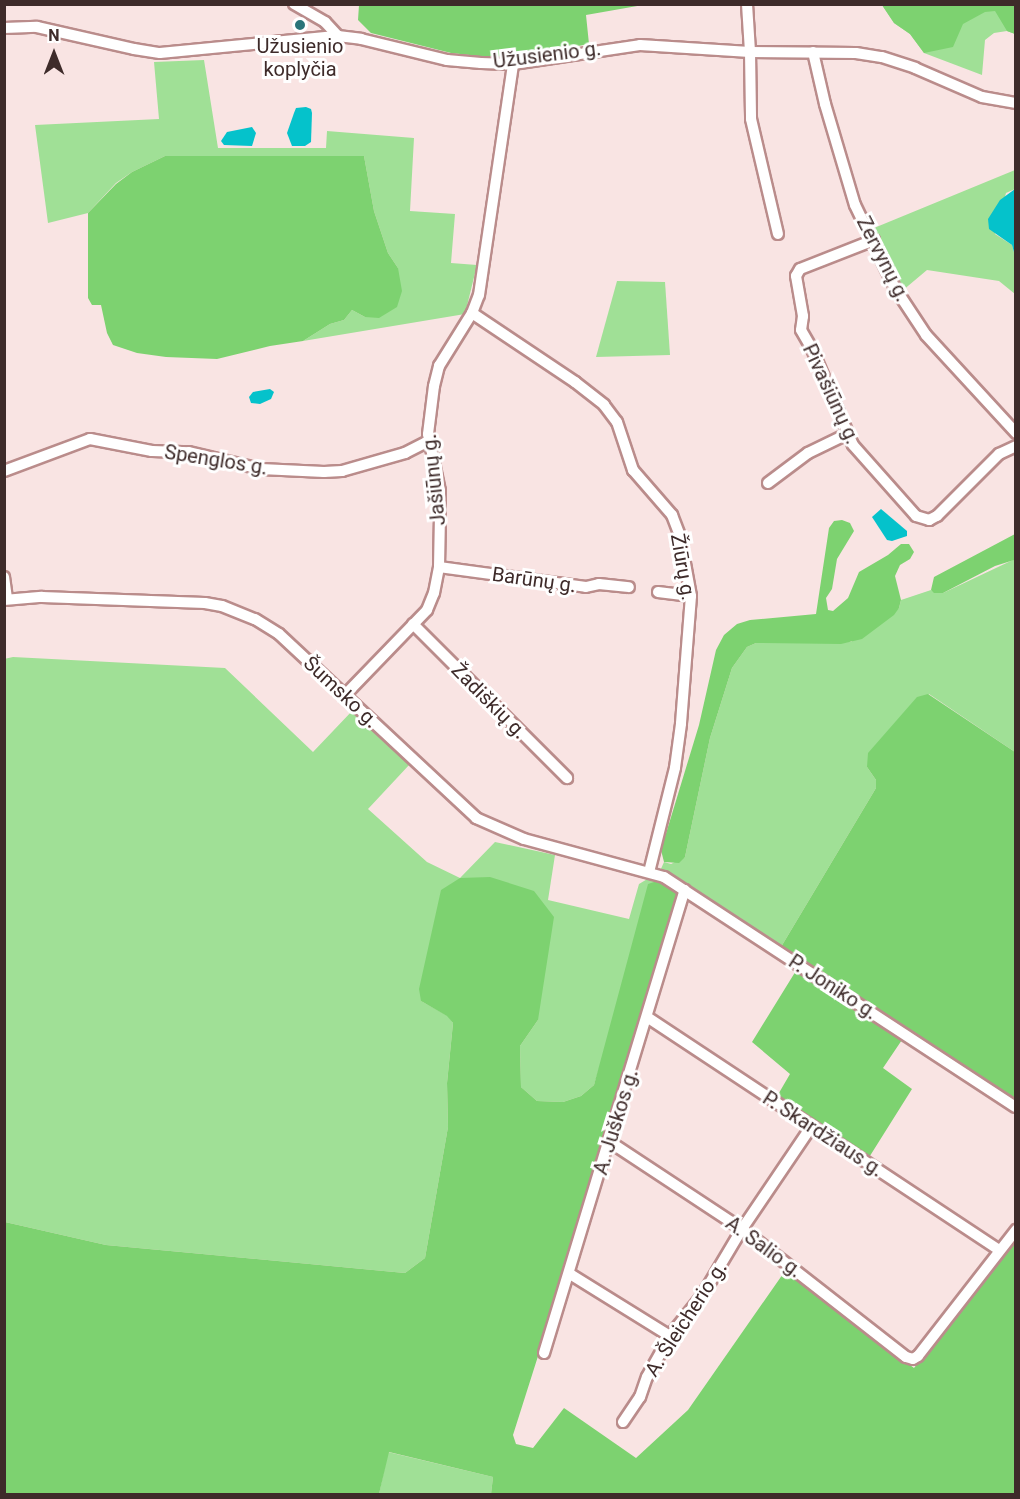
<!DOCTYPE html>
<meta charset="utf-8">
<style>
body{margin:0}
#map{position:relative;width:1020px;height:1499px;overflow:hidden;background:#f9e4e3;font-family:Roboto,sans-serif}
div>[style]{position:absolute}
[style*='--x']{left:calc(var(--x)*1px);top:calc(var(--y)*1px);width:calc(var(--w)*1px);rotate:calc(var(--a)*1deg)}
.green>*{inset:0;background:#a0e096}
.forest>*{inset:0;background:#7dd270}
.water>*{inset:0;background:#05c2cb}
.roads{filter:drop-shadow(2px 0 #ba8c8b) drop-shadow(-2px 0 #ba8c8b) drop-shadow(0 2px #ba8c8b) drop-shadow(0 -2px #ba8c8b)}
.minor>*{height:10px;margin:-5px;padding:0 5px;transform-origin:5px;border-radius:5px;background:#fff}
.dots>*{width:16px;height:16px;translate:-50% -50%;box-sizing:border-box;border:3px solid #fff;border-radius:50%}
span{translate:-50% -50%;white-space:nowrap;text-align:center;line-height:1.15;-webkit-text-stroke:6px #fff;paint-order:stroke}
.poi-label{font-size:20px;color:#3e2b2a}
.street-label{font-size:20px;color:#3e2b2a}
.frame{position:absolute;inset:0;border:6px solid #3e2b2a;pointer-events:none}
.north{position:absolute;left:24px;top:24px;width:60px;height:60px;-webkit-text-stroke:4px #fff;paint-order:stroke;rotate:0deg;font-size:16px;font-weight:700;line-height:24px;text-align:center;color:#3e2b2a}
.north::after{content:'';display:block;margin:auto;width:21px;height:27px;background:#3e2b2a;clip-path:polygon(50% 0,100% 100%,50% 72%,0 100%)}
</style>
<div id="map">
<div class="green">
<div style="clip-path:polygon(882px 5px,1015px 5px,1015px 34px,1007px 31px,994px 33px,985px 40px,982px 75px,924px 53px,910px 34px,894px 23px)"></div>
<div style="clip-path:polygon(204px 60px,218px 148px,326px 148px,327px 131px,414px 138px,410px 211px,455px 214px,451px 263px,477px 265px,465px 314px,303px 341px,330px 324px,344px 320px,352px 310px,365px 317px,398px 268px,388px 253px,374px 211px,364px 156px,165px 156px,132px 172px,116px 183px,88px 213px,48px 223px,35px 125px,159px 119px,154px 62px)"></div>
<div style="clip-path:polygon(1015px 170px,1015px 189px,1006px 193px,995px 234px,1012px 245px,1015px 256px,1015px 294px,999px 281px,927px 270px,902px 291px,874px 228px)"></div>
<div style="clip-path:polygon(617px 281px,665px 282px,670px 355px,596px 357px)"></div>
<div style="clip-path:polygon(1015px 559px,1015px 752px,929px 694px,867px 767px,876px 780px,876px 788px,781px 947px,686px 883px,679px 894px,657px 881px,594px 1085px,581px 1096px,563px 1102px,537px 1101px,521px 1087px,520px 1046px,538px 1020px,421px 1001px,448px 1016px,453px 1023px,447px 1083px,448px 1127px,425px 1258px,405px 1273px,106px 1245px,5px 1222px,4px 659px,13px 657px,225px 668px,313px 752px,353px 710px,410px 764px,368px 809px,427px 862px,460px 878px,495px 842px,555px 855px,548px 900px,629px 919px,639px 884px,649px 878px,657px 878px,664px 862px,671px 864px,685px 857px,710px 738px,732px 668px,747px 647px,756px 643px,851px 642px,899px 608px,901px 600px,931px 590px,935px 593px,943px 593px)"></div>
<div style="clip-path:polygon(388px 1452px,493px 1477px,491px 1494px,379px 1494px)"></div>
</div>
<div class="forest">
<div style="clip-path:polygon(359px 5px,643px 5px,586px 15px,589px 44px,507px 59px,451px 53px,371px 33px,358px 20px)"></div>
<div style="clip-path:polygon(882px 5px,1015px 5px,1015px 34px,1007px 31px,995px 11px,985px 12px,963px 24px,953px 47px,924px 53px,910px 34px,894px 23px)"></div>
<div style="clip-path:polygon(165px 156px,364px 156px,374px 211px,388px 253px,398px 268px,402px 291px,397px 307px,379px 318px,365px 317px,352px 310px,344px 320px,330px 324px,303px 341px,270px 346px,217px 359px,166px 357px,137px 353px,113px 345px,107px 333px,101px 305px,92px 305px,88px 298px,88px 213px,116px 184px,132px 172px)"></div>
<div style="clip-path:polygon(842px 520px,850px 523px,854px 531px,837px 559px,832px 589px,826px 598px,828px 610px,833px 611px,848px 598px,859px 572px,888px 555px,901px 544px,909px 544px,914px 552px,910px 559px,900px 565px,895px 576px,901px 600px,899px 608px,894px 615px,862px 639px,841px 644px,756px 643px,747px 647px,732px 668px,710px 738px,685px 857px,679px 863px,664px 862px,661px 850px,699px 725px,716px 650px,724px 635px,737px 624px,750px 620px,816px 614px,829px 528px,834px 521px)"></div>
<div style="clip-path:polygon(1015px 534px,1014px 560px,995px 566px,943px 593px,934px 593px,931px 590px,934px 577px)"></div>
<div style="clip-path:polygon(928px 694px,1015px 752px,1015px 1101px,908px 1031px,883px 1068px,912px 1089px,868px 1159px,776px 1098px,790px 1074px,752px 1042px,802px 961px,781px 947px,876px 788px,876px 780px,867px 767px,868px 753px,917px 697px)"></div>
<div style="clip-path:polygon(490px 877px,534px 891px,554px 917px,538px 1020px,520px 1046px,521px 1087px,537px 1101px,563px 1102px,581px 1096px,594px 1085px,648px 884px,657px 881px,679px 894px,585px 1208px,513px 1435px,516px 1444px,533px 1448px,564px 1408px,636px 1458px,688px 1410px,785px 1271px,914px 1368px,1015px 1240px,1015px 1494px,491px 1494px,493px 1477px,389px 1452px,379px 1494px,5px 1494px,5px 1222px,106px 1245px,405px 1273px,425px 1258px,448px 1127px,447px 1083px,453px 1023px,447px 1016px,421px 1001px,419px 989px,441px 890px,460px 878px)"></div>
</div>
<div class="water">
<div style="clip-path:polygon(306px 107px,311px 109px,312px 113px,311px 142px,305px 146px,292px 146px,287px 133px,294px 113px,296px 108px)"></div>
<div style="clip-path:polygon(252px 127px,256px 133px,252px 146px,224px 145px,221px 141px,227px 132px)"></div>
<div style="clip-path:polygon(1015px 189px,1016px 189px,1015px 256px,1012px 245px,989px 229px,988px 219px,1000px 200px)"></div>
<div style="clip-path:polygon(270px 389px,274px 392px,271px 399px,260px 404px,251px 403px,249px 397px,253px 392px)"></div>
<div style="clip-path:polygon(881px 509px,907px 531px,907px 536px,892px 541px,887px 540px,872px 517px)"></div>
</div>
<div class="roads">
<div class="minor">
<div style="--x:294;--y:4;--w:36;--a:30"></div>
<div style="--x:325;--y:22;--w:19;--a:47"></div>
<div style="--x:747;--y:4;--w:48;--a:86.4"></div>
<div style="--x:750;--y:52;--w:67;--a:89.1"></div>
<div style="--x:751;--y:119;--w:118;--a:76.8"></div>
<div style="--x:4;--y:28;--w:33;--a:-2"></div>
<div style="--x:37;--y:27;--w:99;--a:12.8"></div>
<div style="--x:134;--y:49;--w:26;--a:9"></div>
<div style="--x:160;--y:53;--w:179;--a:-5.5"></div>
<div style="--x:338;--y:36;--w:23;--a:7"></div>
<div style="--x:361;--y:39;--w:89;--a:13.7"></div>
<div style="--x:447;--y:60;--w:34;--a:5"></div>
<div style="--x:481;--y:63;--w:32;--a:2"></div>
<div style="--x:513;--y:64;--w:128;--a:-8.5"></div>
<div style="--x:640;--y:45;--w:110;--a:3.6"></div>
<div style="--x:750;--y:52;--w:106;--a:0.5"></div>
<div style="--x:856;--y:53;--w:26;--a:9"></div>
<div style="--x:882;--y:57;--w:35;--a:18"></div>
<div style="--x:915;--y:68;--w:73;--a:23.4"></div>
<div style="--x:982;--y:97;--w:35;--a:10"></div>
<div style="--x:813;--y:52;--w:53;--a:77"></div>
<div style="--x:825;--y:104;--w:105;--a:73.5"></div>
<div style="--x:855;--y:205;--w:92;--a:64.3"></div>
<div style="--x:895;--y:288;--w:56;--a:56.6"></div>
<div style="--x:926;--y:335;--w:133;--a:47.4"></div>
<div style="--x:874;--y:240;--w:79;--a:158.6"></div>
<div style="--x:800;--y:269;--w:8;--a:120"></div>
<div style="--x:796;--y:276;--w:41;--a:80.1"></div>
<div style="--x:803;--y:316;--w:14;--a:98"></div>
<div style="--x:801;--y:330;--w:22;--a:60"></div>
<div style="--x:812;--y:349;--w:104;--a:66.9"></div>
<div style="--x:853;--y:445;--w:95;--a:48.4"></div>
<div style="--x:916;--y:516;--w:14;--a:17"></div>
<div style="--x:929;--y:520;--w:9;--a:-27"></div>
<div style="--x:937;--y:516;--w:88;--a:-45"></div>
<div style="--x:999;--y:454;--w:19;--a:-25"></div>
<div style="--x:472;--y:313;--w:124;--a:33.8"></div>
<div style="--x:575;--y:382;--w:37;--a:38"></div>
<div style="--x:604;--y:405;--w:21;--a:53"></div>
<div style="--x:617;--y:422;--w:51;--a:71.6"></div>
<div style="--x:633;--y:470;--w:60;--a:49.1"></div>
<div style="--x:672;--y:515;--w:22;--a:69"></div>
<div style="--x:680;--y:536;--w:61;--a:79.6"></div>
<div style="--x:691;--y:596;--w:128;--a:94.5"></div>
<div style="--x:681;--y:724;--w:44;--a:97.8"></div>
<div style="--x:675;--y:768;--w:107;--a:104"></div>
<div style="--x:4;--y:471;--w:92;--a:-20.4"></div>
<div style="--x:90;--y:439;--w:63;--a:11"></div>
<div style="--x:152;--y:451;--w:37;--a:2"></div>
<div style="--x:189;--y:452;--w:74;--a:13.3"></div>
<div style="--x:261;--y:469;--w:63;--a:2.7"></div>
<div style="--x:324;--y:472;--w:18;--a:-3"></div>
<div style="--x:342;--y:471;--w:66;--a:-15.9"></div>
<div style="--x:405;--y:453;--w:27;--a:-27"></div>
<div style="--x:768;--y:483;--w:50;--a:-36.9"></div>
<div style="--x:808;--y:453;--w:43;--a:-26"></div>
<div style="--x:439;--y:567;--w:148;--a:7.7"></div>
<div style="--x:586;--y:587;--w:13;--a:-13"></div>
<div style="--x:599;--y:584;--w:30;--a:6"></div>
<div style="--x:4;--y:577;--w:22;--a:82"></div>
<div style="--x:658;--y:592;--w:33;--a:7"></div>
<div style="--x:4;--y:600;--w:38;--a:-5"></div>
<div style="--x:42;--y:597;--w:163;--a:2.1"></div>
<div style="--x:205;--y:603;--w:17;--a:10"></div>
<div style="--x:222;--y:606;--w:35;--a:22"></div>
<div style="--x:255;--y:619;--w:28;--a:32"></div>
<div style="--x:279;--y:634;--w:270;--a:43"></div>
<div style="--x:476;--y:818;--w:52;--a:23.6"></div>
<div style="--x:524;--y:839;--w:145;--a:15.2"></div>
<div style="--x:664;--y:877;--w:420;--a:33.2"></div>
<div style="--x:413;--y:624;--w:218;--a:45"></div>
<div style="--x:345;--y:695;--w:118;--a:-46"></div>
<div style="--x:427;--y:610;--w:18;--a:-68"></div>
<div style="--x:434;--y:593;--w:26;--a:-79"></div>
<div style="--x:439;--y:567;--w:50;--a:-88.9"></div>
<div style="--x:440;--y:517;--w:26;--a:-90"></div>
<div style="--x:440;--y:491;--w:58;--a:-101.9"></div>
<div style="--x:428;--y:434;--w:48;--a:-82.9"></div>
<div style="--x:434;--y:386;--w:21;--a:-76"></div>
<div style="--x:439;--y:366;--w:62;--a:-58.1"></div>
<div style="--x:472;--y:313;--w:19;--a:-69"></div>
<div style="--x:479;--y:295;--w:233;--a:-81.6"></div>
<div style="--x:647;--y:1017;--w:422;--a:33.5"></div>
<div style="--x:610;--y:1142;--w:158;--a:33.4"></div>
<div style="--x:742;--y:1229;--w:208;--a:38"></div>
<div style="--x:906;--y:1357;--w:7;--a:16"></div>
<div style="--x:913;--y:1359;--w:6;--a:-31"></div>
<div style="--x:918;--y:1356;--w:160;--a:-52.1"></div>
<div style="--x:570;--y:1274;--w:118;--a:31.8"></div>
<div style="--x:544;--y:1353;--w:484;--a:-73.1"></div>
<div style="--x:623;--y:1422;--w:30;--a:-56"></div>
<div style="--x:640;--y:1397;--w:21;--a:-71"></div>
<div style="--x:647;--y:1377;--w:47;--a:-60.7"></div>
<div style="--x:670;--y:1336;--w:51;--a:-51.3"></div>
<div style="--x:702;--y:1296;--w:78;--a:-59.2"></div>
<div style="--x:742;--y:1229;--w:123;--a:-55.9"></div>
</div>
</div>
<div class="dots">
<div style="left:300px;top:25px;background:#2a7479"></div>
</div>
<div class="poi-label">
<span style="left:300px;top:58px">Užusienio<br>koplyčia</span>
</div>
<div class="street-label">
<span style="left:547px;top:55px;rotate:-7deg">Užusienio g.</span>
<span style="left:883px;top:259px;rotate:63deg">Zervynų g.</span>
<span style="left:831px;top:394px;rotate:65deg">Pivašiūnų g.</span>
<span style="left:216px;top:460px;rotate:9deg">Spenglos g.</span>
<span style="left:434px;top:480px;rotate:-96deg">Jašiūnų g.</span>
<span style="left:683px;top:567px;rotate:80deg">Žiūrų g.</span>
<span style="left:534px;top:580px;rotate:8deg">Barūnų g.</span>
<span style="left:341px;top:692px;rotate:43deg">Šumsko g.</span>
<span style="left:489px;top:701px;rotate:45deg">Žadiškių g.</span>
<span style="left:833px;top:987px;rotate:33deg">P. Joniko g.</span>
<span style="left:616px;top:1122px;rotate:-73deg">A. Juškos g.</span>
<span style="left:823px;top:1134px;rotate:33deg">P. Skardžiaus g.</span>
<span style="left:764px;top:1247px;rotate:36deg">A. Salio g.</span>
<span style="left:686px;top:1319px;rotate:-57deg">A. Šleicherio g.</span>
</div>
<div class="frame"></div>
<div class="north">N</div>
</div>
